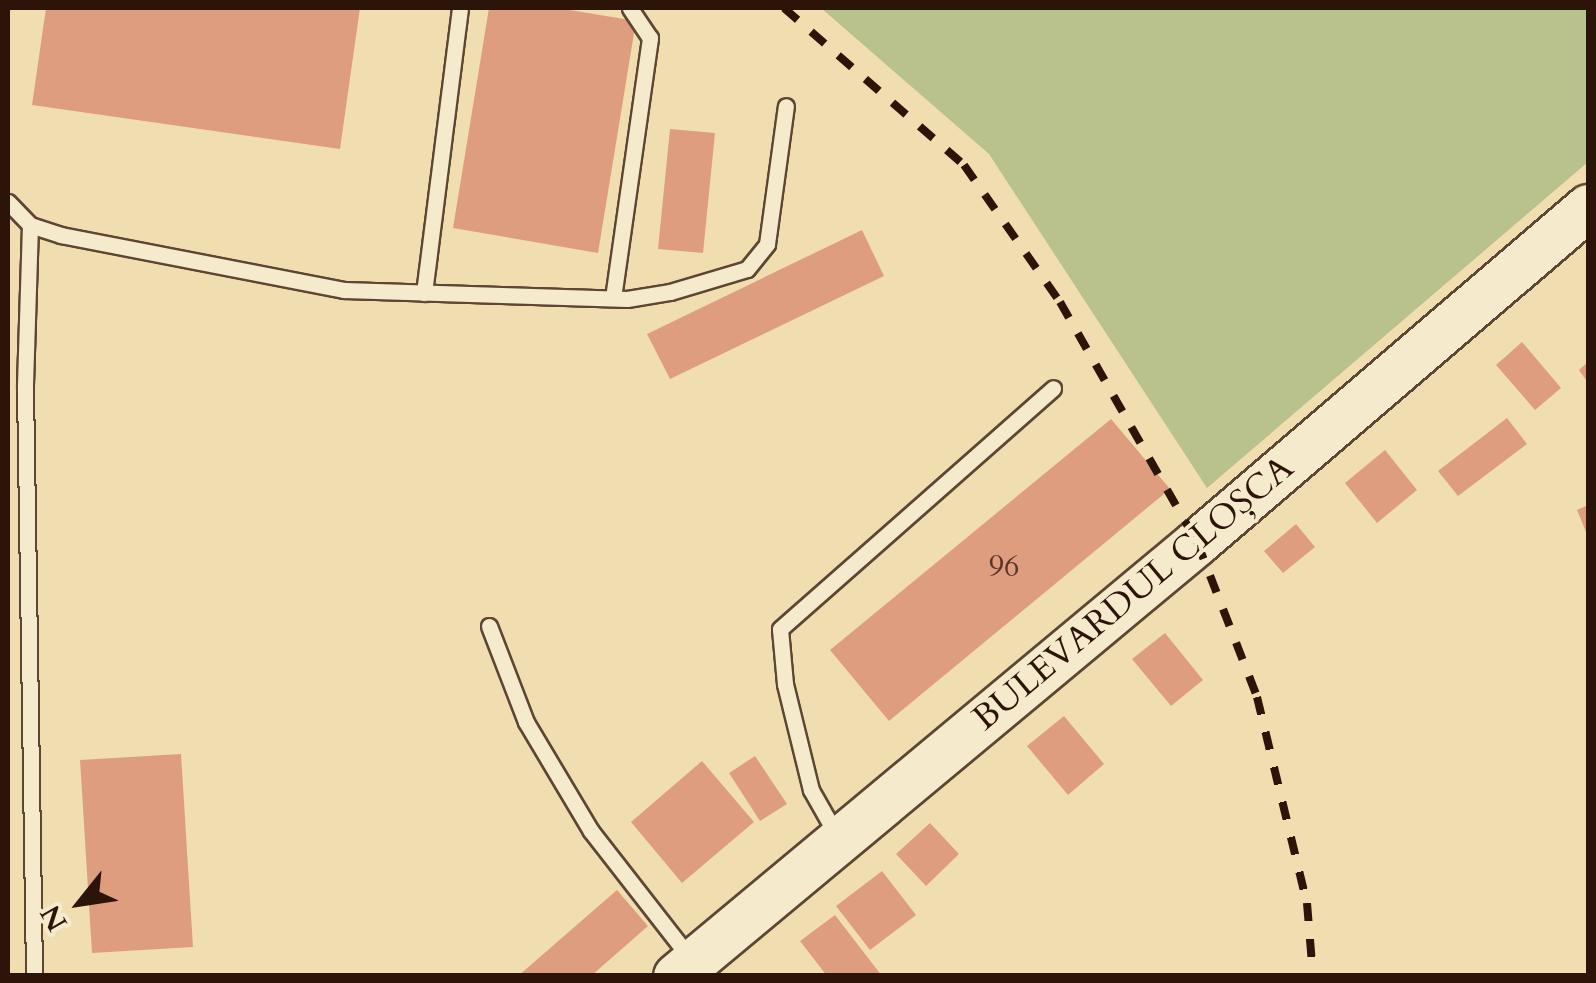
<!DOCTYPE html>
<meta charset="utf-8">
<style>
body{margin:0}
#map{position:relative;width:1596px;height:983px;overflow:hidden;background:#f0deb0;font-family:Cardo,serif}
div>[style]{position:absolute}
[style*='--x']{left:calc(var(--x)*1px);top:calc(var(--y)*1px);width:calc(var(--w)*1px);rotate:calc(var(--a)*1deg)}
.green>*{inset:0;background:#b9c18c}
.building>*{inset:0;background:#df9d80}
.roads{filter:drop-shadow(2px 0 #5d4633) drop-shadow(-2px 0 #5d4633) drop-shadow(0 2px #5d4633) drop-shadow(0 -2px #5d4633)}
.service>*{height:15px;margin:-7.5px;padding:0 7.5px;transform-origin:7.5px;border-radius:7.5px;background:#f5eacc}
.secondary>*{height:45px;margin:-22.5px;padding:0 22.5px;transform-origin:22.5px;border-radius:22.5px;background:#f5eacc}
.rail>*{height:8px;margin-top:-4px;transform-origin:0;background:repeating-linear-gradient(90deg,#2c1409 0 18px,transparent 0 36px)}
span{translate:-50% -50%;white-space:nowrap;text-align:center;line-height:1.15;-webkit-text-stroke:8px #f5eacc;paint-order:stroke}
.number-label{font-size:30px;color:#593627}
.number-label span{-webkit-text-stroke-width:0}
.street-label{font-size:35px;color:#2c1409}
.frame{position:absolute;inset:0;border:10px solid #2c1409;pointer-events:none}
.north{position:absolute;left:30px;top:853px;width:100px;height:100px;-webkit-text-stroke:8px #f5eacc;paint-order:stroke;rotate:240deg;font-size:28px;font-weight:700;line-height:40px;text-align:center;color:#2c1409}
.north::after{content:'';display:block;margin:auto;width:35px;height:45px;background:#2c1409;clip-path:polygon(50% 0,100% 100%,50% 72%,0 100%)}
</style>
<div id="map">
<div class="green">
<div style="clip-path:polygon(821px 8px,1588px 8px,1588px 162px,1207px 488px,989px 154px)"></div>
</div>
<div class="building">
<div style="clip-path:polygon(46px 8px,360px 8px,340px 149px,32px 105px)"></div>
<div style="clip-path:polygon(489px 8px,558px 8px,636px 21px,598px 253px,453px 228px)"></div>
<div style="clip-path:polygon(670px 129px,715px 133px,703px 253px,658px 249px)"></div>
<div style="clip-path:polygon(862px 230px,884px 276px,670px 379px,647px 334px)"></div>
<div style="clip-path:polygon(1522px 342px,1561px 388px,1535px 410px,1496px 365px)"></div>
<div style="clip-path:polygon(1588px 362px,1588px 383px,1579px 370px)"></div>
<div style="clip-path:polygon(1507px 418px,1527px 444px,1458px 496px,1438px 471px)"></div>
<div style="clip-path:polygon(1111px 419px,1170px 489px,889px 721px,830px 650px)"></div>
<div style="clip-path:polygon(1385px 450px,1417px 490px,1377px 523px,1345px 483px)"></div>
<div style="clip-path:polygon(1588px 505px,1588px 537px,1577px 510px)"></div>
<div style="clip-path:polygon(1296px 524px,1315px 547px,1283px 573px,1264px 551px)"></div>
<div style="clip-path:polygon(1165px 633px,1203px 680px,1171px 706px,1132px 659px)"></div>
<div style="clip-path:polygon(1064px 716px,1104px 764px,1068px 795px,1027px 746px)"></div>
<div style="clip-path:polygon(181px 754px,193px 947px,92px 953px,80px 760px)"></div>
<div style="clip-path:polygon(755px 756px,787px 804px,760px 821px,729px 773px)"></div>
<div style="clip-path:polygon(702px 761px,754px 822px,682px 883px,631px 822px)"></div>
<div style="clip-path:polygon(930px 823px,959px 854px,926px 886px,896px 854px)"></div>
<div style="clip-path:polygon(882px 871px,916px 915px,870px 950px,836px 906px)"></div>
<div style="clip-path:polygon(617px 890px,648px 926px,591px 976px,518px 976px)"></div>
<div style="clip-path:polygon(835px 915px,882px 976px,827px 976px,800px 941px)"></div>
</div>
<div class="roads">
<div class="service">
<div style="--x:8;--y:202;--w:32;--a:46"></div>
<div style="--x:30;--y:225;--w:33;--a:18"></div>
<div style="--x:61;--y:235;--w:288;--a:11"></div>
<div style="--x:344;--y:290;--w:283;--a:1.8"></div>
<div style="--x:627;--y:299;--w:44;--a:-9.2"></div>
<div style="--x:670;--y:292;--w:80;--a:-16.6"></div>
<div style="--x:747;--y:269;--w:32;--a:-51"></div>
<div style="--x:767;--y:244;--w:139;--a:-82.2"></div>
<div style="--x:30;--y:225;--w:162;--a:91.8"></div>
<div style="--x:25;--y:387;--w:589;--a:89.12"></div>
<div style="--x:424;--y:293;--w:287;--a:-82.8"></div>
<div style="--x:613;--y:298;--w:263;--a:-81.9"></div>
<div style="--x:650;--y:38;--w:36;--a:-124"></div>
<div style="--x:489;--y:626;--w:103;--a:68.9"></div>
<div style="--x:526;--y:722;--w:127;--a:59.2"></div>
<div style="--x:591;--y:831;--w:161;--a:52.1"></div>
<div style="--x:836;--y:834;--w:51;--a:-119.6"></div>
<div style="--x:811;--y:790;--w:109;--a:-103.8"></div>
<div style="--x:785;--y:684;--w:55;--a:-95.2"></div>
<div style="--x:780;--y:629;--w:364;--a:-41.4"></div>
</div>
<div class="secondary">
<div style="--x:676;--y:976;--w:678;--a:-39.79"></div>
<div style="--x:1197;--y:542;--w:515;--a:-40.59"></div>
</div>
</div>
<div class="rail">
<div style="--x:784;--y:8;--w:239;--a:41.1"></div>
<div style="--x:964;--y:165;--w:167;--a:55"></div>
<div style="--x:1060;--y:302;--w:276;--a:60.3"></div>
<div style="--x:1197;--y:542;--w:166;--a:68.8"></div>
<div style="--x:1257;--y:697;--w:212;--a:76.4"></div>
<div style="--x:1307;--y:903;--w:73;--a:85.3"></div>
</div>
<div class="number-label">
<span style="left:1004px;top:567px">96</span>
</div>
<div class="street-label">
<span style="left:1133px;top:593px;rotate:-40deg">BULEVARDUL CLOȘCA</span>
</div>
<div class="frame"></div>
<div class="north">N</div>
</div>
